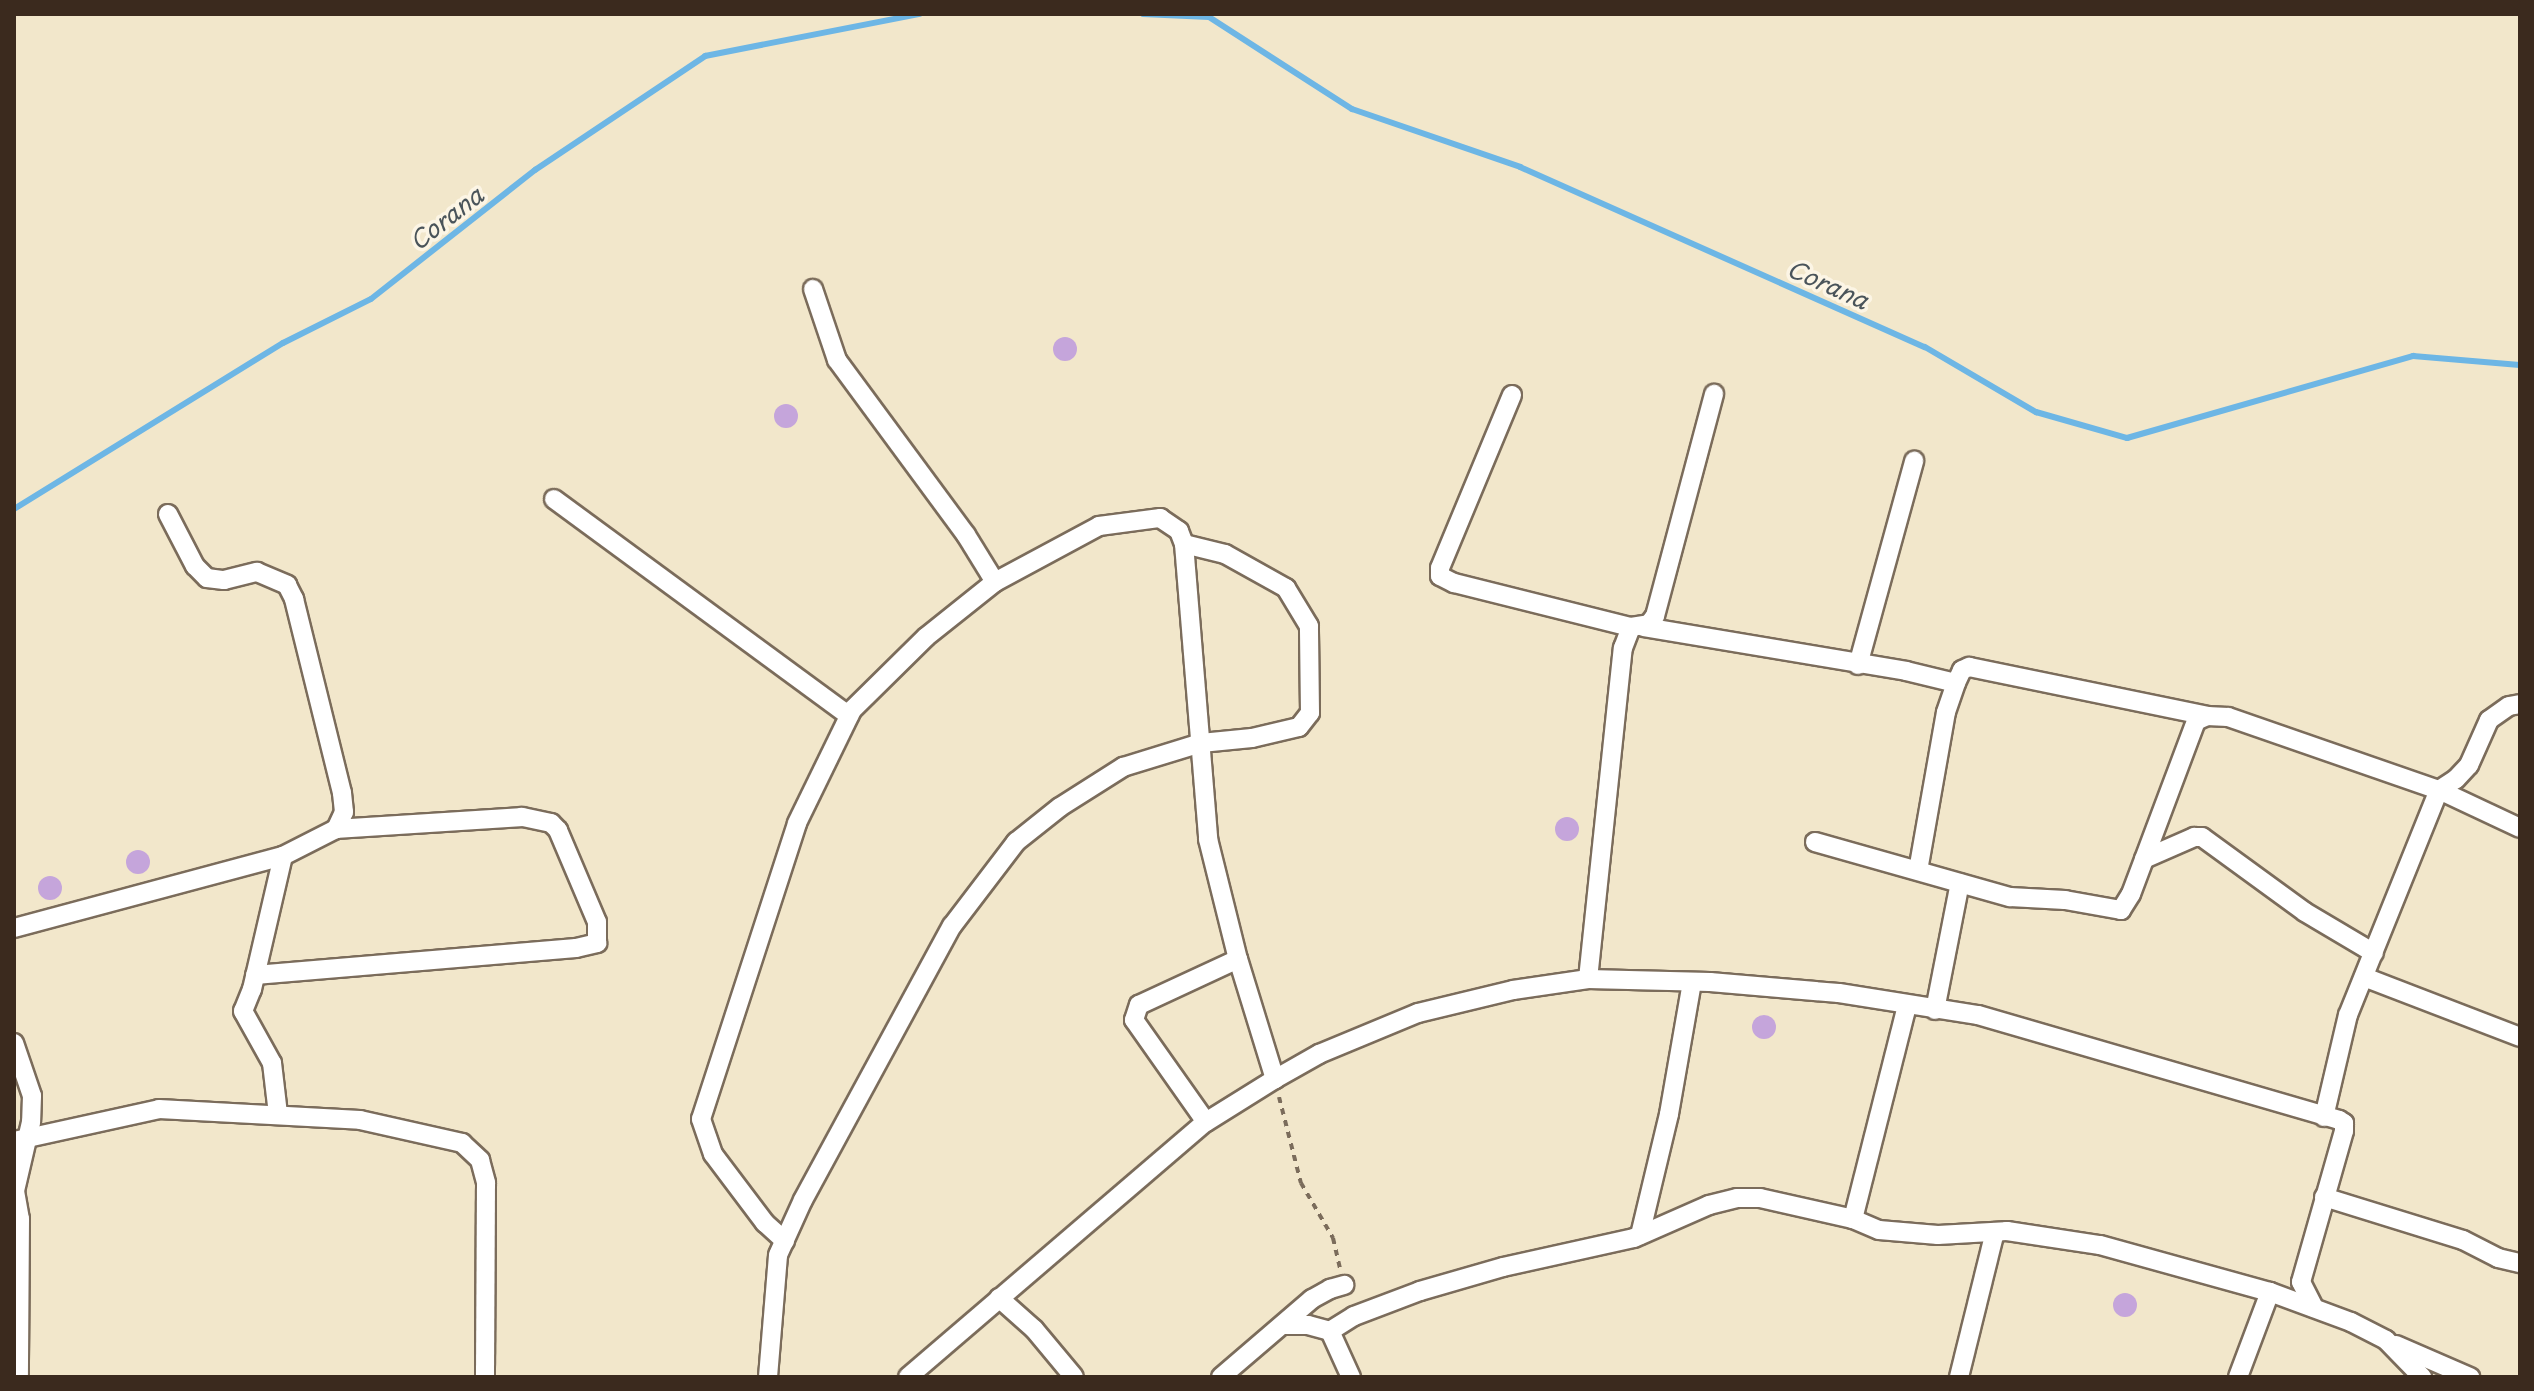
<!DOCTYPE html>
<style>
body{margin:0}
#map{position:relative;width:2534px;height:1391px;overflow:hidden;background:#f2e7cb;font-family:"Playpen Sans",sans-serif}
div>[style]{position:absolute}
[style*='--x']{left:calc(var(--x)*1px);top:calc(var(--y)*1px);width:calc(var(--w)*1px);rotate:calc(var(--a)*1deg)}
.stream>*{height:6px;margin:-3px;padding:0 3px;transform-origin:3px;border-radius:3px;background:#6db6e5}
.building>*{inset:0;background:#c5a5db}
.round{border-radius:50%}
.path>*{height:4px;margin-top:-2px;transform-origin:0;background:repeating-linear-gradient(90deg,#7b6c5b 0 6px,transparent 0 12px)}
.roads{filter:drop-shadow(2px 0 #7b6c5b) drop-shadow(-2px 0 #7b6c5b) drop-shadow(0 2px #7b6c5b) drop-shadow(0 -2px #7b6c5b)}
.minor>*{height:18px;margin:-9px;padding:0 9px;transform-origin:9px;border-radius:9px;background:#fff}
span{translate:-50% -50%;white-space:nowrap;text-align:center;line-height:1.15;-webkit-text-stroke:7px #fcf5e5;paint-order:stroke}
.water-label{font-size:24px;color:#4a545a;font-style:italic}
.frame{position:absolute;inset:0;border:16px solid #3b2a1e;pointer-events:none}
</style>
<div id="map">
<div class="stream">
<div style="--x:1143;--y:14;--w:66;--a:2.6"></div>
<div style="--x:1209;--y:17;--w:170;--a:32.8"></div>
<div style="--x:1352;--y:109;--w:178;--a:19"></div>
<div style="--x:1520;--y:167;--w:443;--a:24"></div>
<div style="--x:1925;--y:347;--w:129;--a:30.4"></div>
<div style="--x:2036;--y:412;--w:95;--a:15.9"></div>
<div style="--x:2127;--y:438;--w:298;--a:-16"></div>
<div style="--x:2413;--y:356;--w:107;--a:4.8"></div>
<div style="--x:14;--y:509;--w:316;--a:-31.7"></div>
<div style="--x:283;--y:343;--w:98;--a:-26.6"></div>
<div style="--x:371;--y:299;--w:209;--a:-38.2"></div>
<div style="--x:535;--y:170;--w:205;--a:-33.8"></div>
<div style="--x:705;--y:56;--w:219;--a:-11.1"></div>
</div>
<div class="building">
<div class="round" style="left:1053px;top:337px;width:24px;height:24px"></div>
<div class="round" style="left:774px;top:404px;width:24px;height:24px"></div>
<div class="round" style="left:1555px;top:817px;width:24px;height:24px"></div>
<div class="round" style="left:126px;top:850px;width:24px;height:24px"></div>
<div class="round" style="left:38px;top:876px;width:24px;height:24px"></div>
<div class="round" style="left:1752px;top:1015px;width:24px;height:24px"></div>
<div class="round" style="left:2113px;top:1293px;width:24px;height:24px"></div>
</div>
<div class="path">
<div style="--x:1279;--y:1097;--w:89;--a:75.7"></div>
<div style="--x:1301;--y:1183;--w:64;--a:59.8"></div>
<div style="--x:1333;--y:1238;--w:31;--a:77"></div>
</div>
<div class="roads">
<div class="minor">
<div style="--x:813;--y:289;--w:75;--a:71.3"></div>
<div style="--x:837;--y:360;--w:217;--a:53.6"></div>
<div style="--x:966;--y:535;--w:55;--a:58.3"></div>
<div style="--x:1512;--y:395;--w:187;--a:112.6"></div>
<div style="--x:1440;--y:568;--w:8;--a:90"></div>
<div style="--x:1440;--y:576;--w:16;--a:27"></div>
<div style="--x:1454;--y:583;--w:182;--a:14"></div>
<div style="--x:554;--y:499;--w:366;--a:36.3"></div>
<div style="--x:168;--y:514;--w:59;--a:62.6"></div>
<div style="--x:195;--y:566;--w:17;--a:45"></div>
<div style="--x:207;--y:578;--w:17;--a:7"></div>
<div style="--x:224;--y:580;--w:34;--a:-14"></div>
<div style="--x:257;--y:572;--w:33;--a:23"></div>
<div style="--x:287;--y:585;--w:16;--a:63"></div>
<div style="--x:294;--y:599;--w:200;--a:76.1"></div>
<div style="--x:342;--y:793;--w:19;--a:84"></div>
<div style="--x:344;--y:812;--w:19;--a:115"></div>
<div style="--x:336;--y:829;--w:59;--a:153"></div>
<div style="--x:283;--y:856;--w:137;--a:103.1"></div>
<div style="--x:252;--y:989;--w:24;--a:112"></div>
<div style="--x:243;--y:1011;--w:60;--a:60.9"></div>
<div style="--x:272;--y:1063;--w:51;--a:83.3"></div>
<div style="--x:1644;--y:627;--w:266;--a:9.5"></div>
<div style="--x:1906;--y:671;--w:51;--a:13.5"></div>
<div style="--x:1956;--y:683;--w:31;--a:109"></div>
<div style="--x:1946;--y:712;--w:161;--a:100"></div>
<div style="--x:1858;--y:665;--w:212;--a:-74.6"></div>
<div style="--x:1956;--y:683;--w:14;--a:-65"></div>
<div style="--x:1962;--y:670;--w:8;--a:-23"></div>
<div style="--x:1969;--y:667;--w:243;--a:11.6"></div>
<div style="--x:1815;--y:842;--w:203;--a:15.8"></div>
<div style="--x:2010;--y:897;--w:55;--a:3.1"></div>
<div style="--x:2065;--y:900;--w:57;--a:10.1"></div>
<div style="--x:2121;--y:910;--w:19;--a:-58"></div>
<div style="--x:2131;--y:894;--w:185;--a:-69.4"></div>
<div style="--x:2196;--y:721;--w:12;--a:-24"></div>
<div style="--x:2207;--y:716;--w:21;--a:3"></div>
<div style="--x:2228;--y:717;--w:223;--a:19.1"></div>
<div style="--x:2439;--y:790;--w:89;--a:25.1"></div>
<div style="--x:2144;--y:859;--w:55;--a:-23.7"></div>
<div style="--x:2194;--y:837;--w:8;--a:0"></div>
<div style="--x:2202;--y:837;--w:127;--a:36.1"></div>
<div style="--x:2305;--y:912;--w:80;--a:30.7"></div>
<div style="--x:14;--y:928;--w:278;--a:-15"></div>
<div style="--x:255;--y:975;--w:322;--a:-4.8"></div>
<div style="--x:576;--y:948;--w:22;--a:-13"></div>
<div style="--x:597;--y:943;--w:21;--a:-90"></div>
<div style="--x:597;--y:922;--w:100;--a:-113"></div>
<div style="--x:558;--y:830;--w:10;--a:-135"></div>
<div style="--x:551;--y:823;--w:30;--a:-168"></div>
<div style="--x:522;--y:817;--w:186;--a:176.3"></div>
<div style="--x:2364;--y:977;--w:167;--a:21"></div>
<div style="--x:1588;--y:979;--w:333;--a:-84"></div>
<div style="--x:1623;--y:648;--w:22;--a:-69"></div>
<div style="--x:1631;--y:627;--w:18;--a:-9"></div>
<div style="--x:1649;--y:624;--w:10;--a:-53"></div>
<div style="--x:1655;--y:616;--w:230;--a:-75.1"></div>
<div style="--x:1935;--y:1010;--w:129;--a:-78.9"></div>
<div style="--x:14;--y:1043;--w:56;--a:71.2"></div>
<div style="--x:32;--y:1096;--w:26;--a:92"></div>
<div style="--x:31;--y:1122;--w:71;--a:103.1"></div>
<div style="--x:15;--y:1191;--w:28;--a:80"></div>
<div style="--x:20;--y:1219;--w:158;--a:90.4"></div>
<div style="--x:2324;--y:1117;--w:105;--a:-76.8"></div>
<div style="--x:2348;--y:1015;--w:243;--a:-68"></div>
<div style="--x:2439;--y:790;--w:20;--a:-33"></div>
<div style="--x:2456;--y:779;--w:19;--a:-47"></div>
<div style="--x:2469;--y:765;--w:49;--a:-66"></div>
<div style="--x:2489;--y:720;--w:24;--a:-35"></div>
<div style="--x:2509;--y:706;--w:11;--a:-10"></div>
<div style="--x:1206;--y:1122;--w:125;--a:-125.2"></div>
<div style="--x:1134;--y:1020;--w:16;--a:-72"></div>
<div style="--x:1139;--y:1005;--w:109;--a:-24.9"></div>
<div style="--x:14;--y:1141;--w:148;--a:-12.4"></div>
<div style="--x:159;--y:1109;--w:201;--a:3.1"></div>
<div style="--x:360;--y:1120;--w:105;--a:12.7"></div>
<div style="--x:462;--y:1143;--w:25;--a:43"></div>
<div style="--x:480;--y:1160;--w:24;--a:75"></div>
<div style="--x:486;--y:1183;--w:194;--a:90.3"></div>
<div style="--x:2324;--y:1197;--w:145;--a:17.2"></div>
<div style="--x:2463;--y:1240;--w:39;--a:27"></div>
<div style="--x:2498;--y:1258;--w:23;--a:13"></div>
<div style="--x:1853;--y:1219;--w:220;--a:-75.8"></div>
<div style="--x:1640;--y:1235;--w:124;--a:-76.5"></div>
<div style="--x:1669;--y:1114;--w:134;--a:-80.1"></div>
<div style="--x:785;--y:1241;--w:27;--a:-138"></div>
<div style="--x:765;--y:1223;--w:86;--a:-127"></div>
<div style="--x:713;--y:1154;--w:37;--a:-109"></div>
<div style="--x:701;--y:1119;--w:311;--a:-72"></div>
<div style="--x:797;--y:823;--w:126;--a:-64"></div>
<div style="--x:852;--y:710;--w:104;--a:-44.6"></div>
<div style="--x:926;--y:637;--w:88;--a:-38.6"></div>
<div style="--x:995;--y:582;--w:118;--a:-28.3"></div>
<div style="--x:1099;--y:526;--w:62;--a:-7.5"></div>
<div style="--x:1160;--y:518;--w:23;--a:34"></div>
<div style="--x:1179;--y:531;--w:14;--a:69"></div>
<div style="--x:1184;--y:544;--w:296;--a:85.3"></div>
<div style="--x:1208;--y:839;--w:124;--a:76"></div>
<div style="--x:1238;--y:959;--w:126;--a:72.9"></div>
<div style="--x:999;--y:1298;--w:47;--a:41.5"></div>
<div style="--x:1034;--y:1329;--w:62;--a:50.2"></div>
<div style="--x:1283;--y:1325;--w:25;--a:0"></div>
<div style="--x:1308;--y:1325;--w:23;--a:15"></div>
<div style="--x:1330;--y:1331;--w:28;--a:-32"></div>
<div style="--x:1354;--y:1316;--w:71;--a:-20.7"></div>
<div style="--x:1420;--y:1291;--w:86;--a:-16.1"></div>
<div style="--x:1503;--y:1267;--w:134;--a:-12.5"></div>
<div style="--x:1634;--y:1238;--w:82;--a:-23.7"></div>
<div style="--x:1709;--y:1205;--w:29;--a:-14"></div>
<div style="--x:1737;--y:1198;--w:23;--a:0"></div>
<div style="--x:1760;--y:1198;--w:95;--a:12.7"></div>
<div style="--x:1853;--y:1219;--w:28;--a:23"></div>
<div style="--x:1879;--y:1230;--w:59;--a:4.8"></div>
<div style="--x:1938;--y:1235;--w:69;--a:-3.3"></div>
<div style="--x:2007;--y:1231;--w:94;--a:8.6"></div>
<div style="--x:2100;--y:1245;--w:176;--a:15.5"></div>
<div style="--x:2270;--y:1292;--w:86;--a:20.3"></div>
<div style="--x:2351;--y:1322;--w:39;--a:27"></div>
<div style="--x:2386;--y:1340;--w:52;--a:45.8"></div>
<div style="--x:1330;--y:1331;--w:51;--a:65.5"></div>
<div style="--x:2396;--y:1345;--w:81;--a:23.4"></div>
<div style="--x:768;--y:1377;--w:122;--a:-85.3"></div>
<div style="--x:778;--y:1255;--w:60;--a:-65.6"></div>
<div style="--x:803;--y:1200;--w:312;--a:-61.5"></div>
<div style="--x:952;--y:926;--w:106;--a:-52.7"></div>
<div style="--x:1016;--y:842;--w:56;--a:-38.5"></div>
<div style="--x:1060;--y:807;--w:75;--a:-32.4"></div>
<div style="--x:1123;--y:767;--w:82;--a:-17.1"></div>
<div style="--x:1201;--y:743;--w:51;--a:-5.6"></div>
<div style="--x:1252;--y:738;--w:48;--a:-13.2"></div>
<div style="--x:1299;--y:727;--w:18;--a:-52"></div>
<div style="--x:1310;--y:713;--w:87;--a:-90.7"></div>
<div style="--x:1309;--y:626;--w:44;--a:-121.2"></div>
<div style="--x:1286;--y:588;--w:70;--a:-150.9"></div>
<div style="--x:1225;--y:554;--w:42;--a:-166.3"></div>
<div style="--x:908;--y:1377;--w:392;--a:-40.6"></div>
<div style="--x:1206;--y:1122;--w:81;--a:-31.9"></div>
<div style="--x:1275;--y:1079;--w:51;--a:-29.6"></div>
<div style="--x:1319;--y:1054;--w:107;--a:-22.5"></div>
<div style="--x:1418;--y:1013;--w:98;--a:-13.6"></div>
<div style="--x:1513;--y:990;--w:76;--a:-8.3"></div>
<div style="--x:1588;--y:979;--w:122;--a:1.4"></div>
<div style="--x:1710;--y:982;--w:129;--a:4.9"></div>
<div style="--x:1839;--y:993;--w:141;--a:9"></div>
<div style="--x:1978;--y:1015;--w:376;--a:16.2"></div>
<div style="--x:2339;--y:1120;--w:6;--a:31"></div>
<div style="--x:2344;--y:1123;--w:8;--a:90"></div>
<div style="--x:2344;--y:1131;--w:157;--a:105.9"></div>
<div style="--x:2301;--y:1282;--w:29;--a:63"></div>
<div style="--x:1221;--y:1377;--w:120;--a:-40.6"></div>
<div style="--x:1312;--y:1299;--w:21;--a:-29"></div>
<div style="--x:1330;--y:1289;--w:15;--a:-16"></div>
<div style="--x:1959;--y:1377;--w:149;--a:-76.1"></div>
<div style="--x:2238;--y:1377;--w:91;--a:-69.4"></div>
</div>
</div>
<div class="water-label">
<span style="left:446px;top:218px;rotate:-38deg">Corana</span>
<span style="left:1828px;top:284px;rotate:24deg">Corana</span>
</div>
<div class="frame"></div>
</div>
